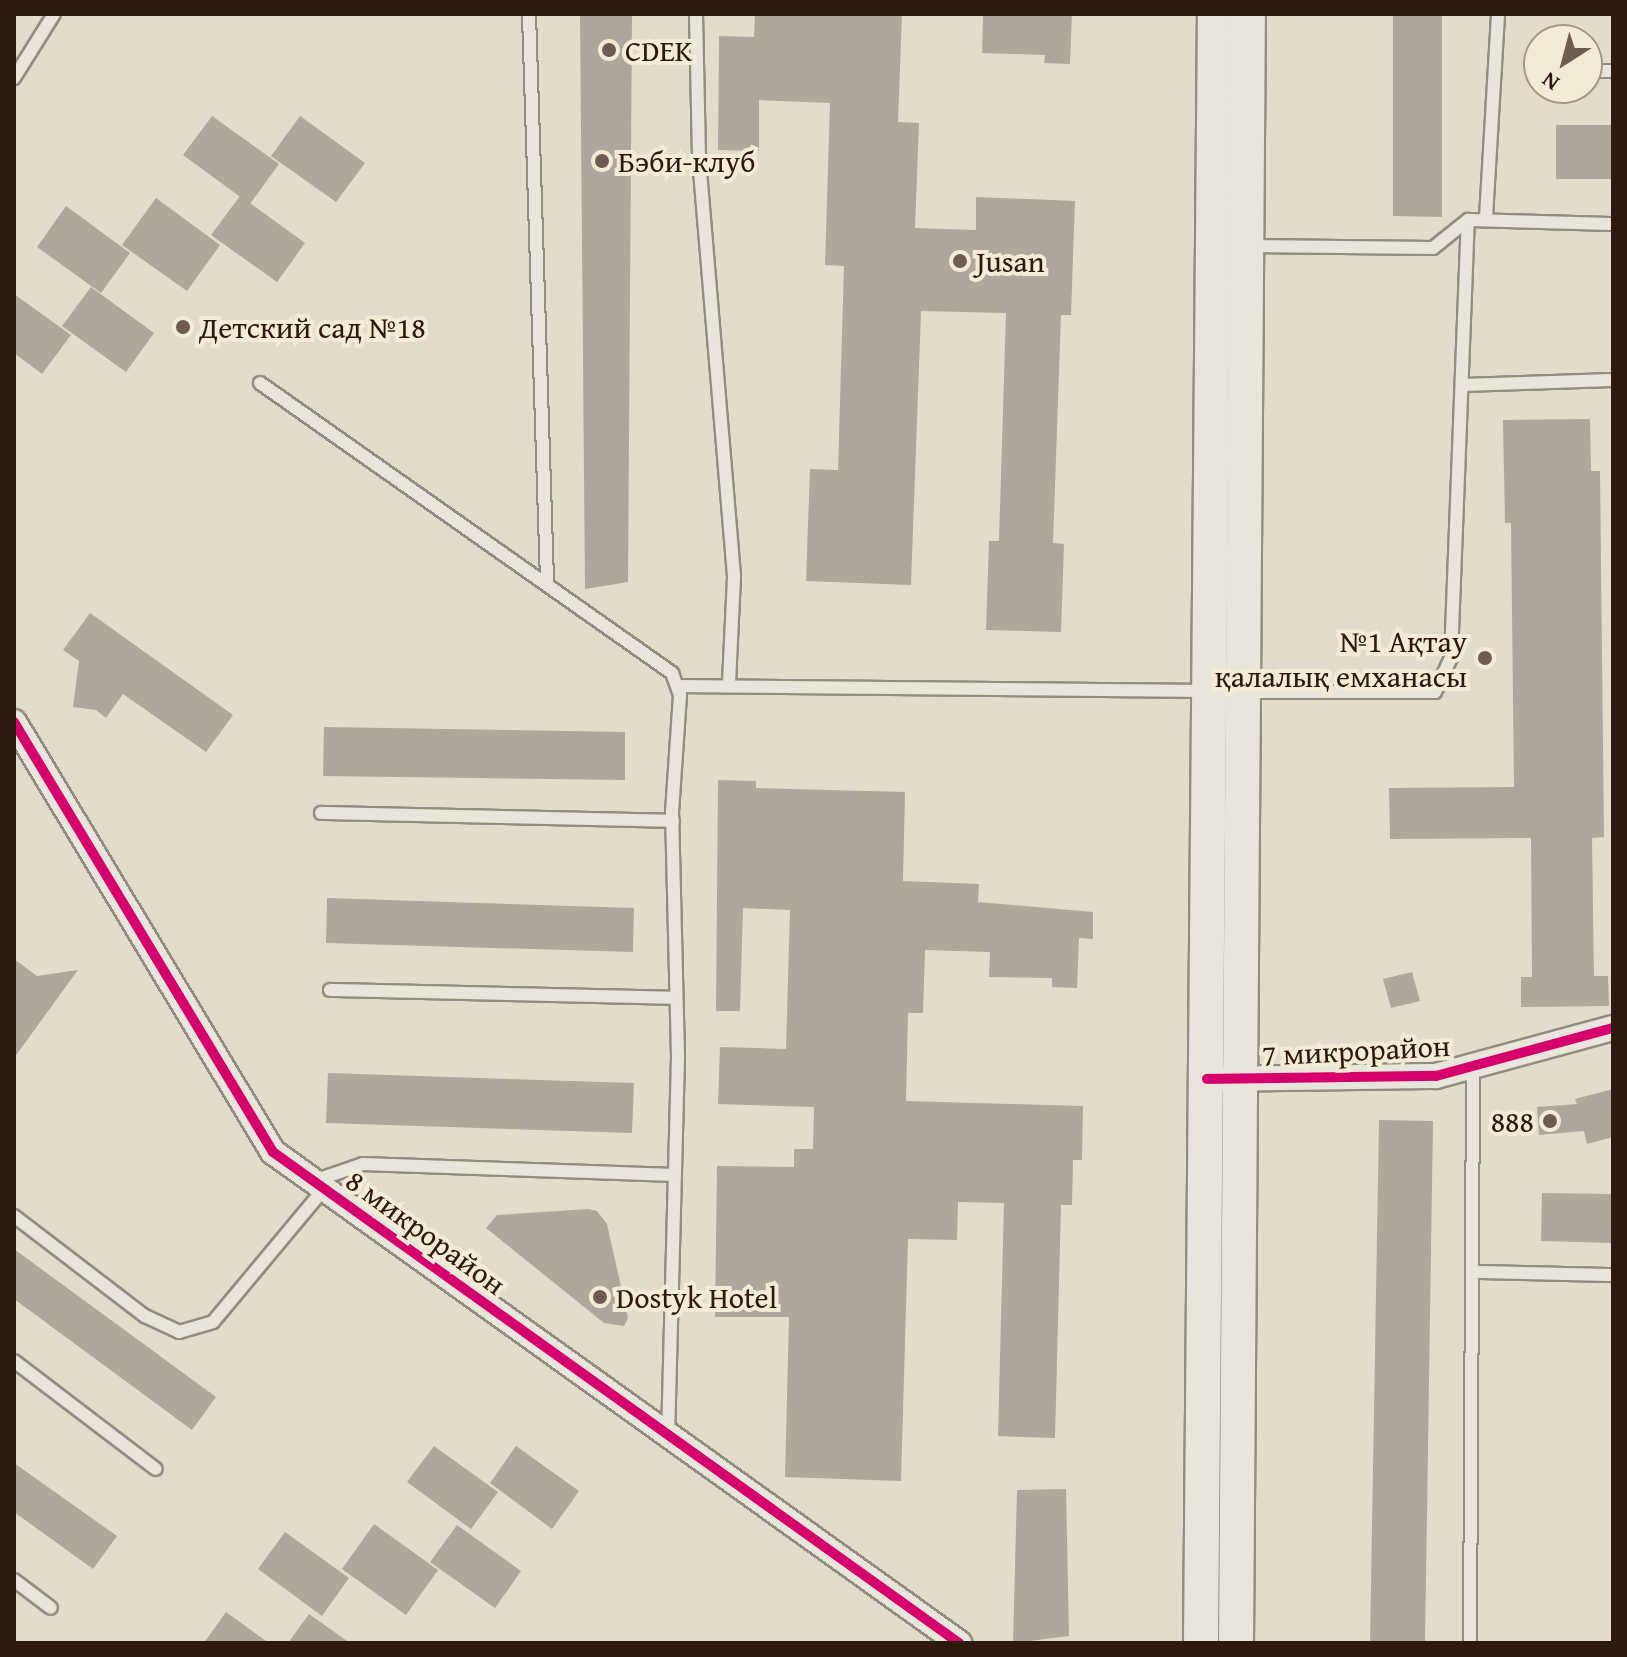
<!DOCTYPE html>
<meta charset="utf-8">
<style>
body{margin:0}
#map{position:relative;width:1627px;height:1657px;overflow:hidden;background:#e2dcca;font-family:"Gentium Book Plus",serif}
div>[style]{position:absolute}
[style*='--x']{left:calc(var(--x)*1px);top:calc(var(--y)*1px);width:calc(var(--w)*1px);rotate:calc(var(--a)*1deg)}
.building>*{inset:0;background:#aea89c}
.roads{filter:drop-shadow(2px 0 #938c81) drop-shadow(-2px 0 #938c81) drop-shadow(0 2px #938c81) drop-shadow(0 -2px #938c81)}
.lane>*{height:12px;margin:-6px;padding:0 6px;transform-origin:6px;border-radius:6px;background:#e8e5dc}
.street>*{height:24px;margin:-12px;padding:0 12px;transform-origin:12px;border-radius:12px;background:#e8e5dc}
.secondary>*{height:34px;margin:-17px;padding:0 17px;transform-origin:17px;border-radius:17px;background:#e8e5dc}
.cycleway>*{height:10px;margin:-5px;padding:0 5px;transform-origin:5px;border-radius:5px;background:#d6006c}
.dots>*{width:22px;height:22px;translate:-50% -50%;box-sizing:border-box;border:4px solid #f3ecd5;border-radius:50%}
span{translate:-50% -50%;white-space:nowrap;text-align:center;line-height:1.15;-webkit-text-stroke:8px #f3ecd5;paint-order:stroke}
.poi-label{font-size:30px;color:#2d190e}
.left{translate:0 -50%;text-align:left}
.right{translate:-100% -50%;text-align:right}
.street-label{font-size:30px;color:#2d190e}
.frame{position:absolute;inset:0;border:16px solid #2d190e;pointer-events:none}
.north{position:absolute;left:1523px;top:24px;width:80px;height:80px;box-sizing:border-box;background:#f3ecd5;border:2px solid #a49885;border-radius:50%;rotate:216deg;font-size:22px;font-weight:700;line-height:32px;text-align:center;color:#2d190e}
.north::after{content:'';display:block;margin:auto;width:28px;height:36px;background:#6c5d50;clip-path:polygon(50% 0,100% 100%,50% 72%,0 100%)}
</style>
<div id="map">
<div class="building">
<div style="clip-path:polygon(580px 14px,632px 14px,628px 582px,585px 589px)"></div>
<div style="clip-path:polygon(755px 14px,902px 14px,898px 122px,919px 123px,915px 228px,976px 230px,976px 197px,1075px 201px,1071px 315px,1061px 315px,1053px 543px,1064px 544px,1061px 632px,986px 630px,989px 541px,999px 541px,1006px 313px,921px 311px,911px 585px,806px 581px,810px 469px,838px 470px,844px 266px,825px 265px,830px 103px,759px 100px,759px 151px,718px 150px,719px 36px,754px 37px)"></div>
<div style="clip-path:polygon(983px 14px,1072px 14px,1070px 64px,1044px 63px,1045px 55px,982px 53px)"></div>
<div style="clip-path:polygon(1393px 14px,1442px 14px,1442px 217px,1393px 216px)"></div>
<div style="clip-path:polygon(212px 116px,279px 164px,250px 204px,183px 155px)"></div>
<div style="clip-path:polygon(300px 116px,365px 163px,336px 202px,271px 156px)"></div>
<div style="clip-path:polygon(1556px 125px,1613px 125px,1613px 179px,1556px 179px)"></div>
<div style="clip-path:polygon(240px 196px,305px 243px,277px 282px,211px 235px)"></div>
<div style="clip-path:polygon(156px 198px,220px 245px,187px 291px,122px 245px)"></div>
<div style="clip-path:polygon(66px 206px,130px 253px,101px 293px,37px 247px)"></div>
<div style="clip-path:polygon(91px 287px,154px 333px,126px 372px,62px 326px)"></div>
<div style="clip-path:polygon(14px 294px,71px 335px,42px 374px,14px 353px)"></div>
<div style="clip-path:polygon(1590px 419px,1591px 471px,1600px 471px,1604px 837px,1592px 838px,1594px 976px,1608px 976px,1609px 1006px,1521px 1007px,1521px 977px,1532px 977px,1531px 838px,1390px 839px,1389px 788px,1514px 787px,1511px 523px,1505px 523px,1503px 420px)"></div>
<div style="clip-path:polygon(90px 613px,233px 715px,206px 752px,123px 694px,106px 718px,96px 710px,73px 707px,79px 661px,63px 650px)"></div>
<div style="clip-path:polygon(324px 727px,625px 732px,625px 780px,323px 776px)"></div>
<div style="clip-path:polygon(718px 780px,756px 781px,756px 788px,905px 792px,903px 881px,979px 884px,978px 902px,1093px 912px,1093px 939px,1079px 938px,1077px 988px,1052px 987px,1052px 978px,989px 977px,990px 952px,925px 950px,923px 1013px,908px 1013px,906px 1101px,1083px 1106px,1082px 1160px,1073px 1160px,1072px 1205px,1061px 1205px,1055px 1438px,998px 1436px,1004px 1203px,958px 1202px,957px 1240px,908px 1239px,901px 1481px,785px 1477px,789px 1317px,715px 1317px,717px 1166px,794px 1167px,794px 1149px,813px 1149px,814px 1107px,718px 1104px,720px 1047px,786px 1049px,790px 910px,743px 908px,740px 1011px,716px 1011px)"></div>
<div style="clip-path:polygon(327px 898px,634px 908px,633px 952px,326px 943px)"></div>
<div style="clip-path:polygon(14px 959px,37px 976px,78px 970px,14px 1058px)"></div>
<div style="clip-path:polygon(1412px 972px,1420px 1001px,1391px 1008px,1383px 979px)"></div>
<div style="clip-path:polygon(328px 1073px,634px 1083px,632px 1133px,326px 1123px)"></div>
<div style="clip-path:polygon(1613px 1089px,1613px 1137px,1587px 1144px,1584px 1131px,1539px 1135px,1537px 1107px,1577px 1104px,1575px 1099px)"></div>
<div style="clip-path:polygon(1379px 1120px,1433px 1121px,1425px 1643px,1370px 1643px)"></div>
<div style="clip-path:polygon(1542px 1193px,1613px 1194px,1613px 1243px,1541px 1241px)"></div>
<div style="clip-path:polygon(588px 1209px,597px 1211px,607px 1224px,628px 1318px,624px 1326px,604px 1323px,486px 1228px,497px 1215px)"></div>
<div style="clip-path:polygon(14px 1249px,216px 1397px,192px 1430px,14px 1299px)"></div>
<div style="clip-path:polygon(434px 1446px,498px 1492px,471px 1529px,407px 1482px)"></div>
<div style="clip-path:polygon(516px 1446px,579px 1491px,552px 1529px,490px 1483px)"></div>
<div style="clip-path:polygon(14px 1463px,117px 1536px,93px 1569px,14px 1512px)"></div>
<div style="clip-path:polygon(1066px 1489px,1069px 1636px,1013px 1643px,1017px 1490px)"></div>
<div style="clip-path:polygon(374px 1524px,438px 1570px,406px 1615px,342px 1569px)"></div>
<div style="clip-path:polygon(457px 1525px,521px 1571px,495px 1608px,430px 1562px)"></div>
<div style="clip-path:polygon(285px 1532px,349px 1578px,322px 1616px,258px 1569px)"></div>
<div style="clip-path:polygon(226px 1612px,269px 1643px,204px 1643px)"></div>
<div style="clip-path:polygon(309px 1614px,350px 1643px,288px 1643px)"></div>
</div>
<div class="roads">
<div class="lane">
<div style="--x:529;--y:14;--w:568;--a:88.18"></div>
<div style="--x:696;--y:14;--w:145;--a:88.8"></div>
<div style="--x:699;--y:159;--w:419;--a:85.2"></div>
<div style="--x:734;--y:577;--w:106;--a:92.7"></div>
<div style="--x:1591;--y:71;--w:22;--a:0"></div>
<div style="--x:14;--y:78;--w:75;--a:-58"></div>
<div style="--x:1486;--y:217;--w:203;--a:-86.6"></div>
<div style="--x:1249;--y:246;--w:184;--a:0.6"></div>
<div style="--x:1433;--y:248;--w:45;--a:-38.7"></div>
<div style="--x:260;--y:383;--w:504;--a:35.14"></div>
<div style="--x:672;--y:673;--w:23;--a:70"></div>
<div style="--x:680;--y:695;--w:116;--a:93.9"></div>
<div style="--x:672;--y:811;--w:246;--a:88.6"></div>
<div style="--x:678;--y:1057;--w:378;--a:91.5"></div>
<div style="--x:1462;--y:385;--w:151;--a:-1.9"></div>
<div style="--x:677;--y:686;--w:529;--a:0.54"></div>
<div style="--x:1246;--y:692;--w:189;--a:0"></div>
<div style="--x:1435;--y:692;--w:38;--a:-65"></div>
<div style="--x:1451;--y:658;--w:438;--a:-87.8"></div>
<div style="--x:1468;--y:220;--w:145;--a:1.6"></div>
<div style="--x:321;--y:813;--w:352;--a:1.3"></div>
<div style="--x:330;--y:990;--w:346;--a:1.3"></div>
<div style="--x:314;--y:1181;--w:52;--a:-19.1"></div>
<div style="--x:363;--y:1164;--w:312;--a:2"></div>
<div style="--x:14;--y:1216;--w:165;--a:37.4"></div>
<div style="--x:145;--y:1316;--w:38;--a:25"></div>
<div style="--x:179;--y:1332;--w:35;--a:-16"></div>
<div style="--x:213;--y:1322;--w:173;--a:-50.2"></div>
<div style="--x:1476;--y:1272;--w:137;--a:1.3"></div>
<div style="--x:14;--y:1361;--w:178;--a:37.3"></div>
<div style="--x:14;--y:1580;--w:46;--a:37.1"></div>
<div style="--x:1470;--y:1643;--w:577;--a:-89.7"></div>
</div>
<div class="street">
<div style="--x:14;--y:722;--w:502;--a:58.94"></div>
<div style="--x:273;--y:1152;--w:844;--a:35.59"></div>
<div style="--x:1207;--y:1079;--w:229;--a:-0.8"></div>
<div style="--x:1436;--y:1076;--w:183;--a:-15.2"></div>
</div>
<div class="secondary">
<div style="--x:1201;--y:1643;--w:1629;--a:-89.51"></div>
<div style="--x:1236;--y:1643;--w:1629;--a:-89.58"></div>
</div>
</div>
<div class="cycleway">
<div style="--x:14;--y:722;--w:502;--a:58.94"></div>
<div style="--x:273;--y:1152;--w:844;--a:35.59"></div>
<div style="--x:1207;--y:1079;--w:229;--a:-0.8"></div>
<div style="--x:1436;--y:1076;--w:183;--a:-15.2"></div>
</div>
<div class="dots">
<div style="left:609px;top:50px;background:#6c5d50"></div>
<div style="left:602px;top:161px;background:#6c5d50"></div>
<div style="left:960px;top:261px;background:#6c5d50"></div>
<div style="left:183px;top:327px;background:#6c5d50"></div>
<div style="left:1485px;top:658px;background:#6c5d50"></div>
<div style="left:1550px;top:1121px;background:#6c5d50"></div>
<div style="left:600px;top:1297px;background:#6c5d50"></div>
</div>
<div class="poi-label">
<span class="left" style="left:625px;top:50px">CDEK</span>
<span class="left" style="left:618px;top:161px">Бэби-клуб</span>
<span class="left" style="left:976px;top:261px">Jusan</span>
<span class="left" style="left:199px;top:327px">Детский сад №18</span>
<span class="right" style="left:1467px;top:658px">№1 Ақтау<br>қалалық емханасы</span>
<span class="right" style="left:1534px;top:1121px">888</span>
<span class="left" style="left:616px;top:1297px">Dostyk Hotel</span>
</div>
<div class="street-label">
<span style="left:1356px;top:1050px;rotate:-3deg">7 микрорайон</span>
<span style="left:426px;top:1232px;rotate:36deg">8 микрорайон</span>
</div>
<div class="frame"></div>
<div class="north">N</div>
</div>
